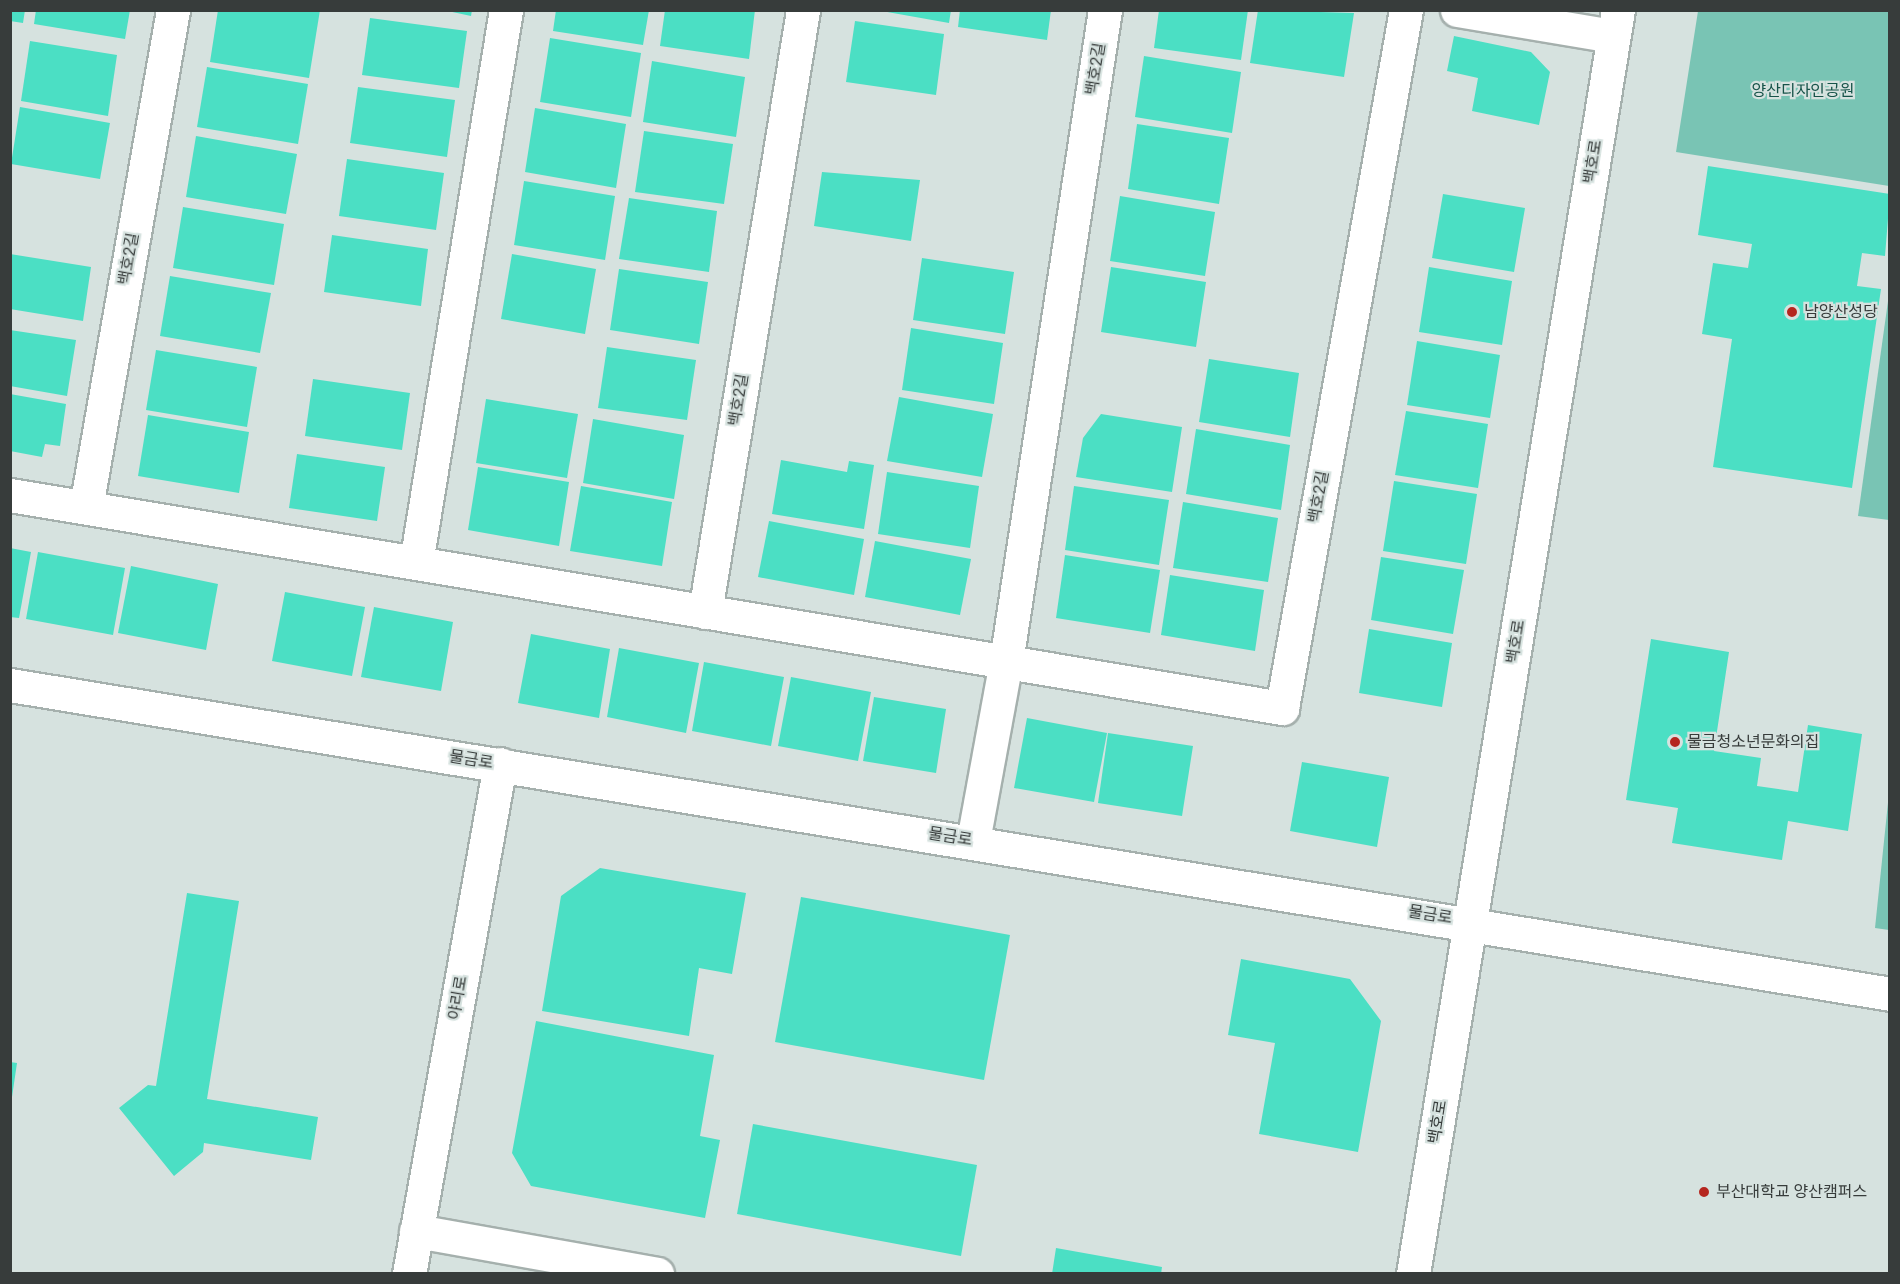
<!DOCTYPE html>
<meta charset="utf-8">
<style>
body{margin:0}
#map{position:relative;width:1900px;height:1284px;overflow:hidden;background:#d6e2df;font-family:Roboto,"Noto Sans KR",sans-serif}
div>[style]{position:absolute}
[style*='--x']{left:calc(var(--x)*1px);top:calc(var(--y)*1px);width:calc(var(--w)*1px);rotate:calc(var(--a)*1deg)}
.green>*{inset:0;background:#79c4b4}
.building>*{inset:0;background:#4bdfc4}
.roads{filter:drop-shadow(2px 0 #a5b0ad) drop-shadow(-2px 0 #a5b0ad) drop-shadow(0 2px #a5b0ad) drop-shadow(0 -2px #a5b0ad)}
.minor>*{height:33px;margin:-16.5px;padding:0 16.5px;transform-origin:16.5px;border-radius:16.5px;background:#fff}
.dots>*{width:16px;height:16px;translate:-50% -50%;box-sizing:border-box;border:3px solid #d6e2df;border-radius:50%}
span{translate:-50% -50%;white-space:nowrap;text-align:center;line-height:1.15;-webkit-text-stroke:4.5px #d6e2df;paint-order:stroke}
.street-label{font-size:16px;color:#373c3b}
.park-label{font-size:16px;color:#165349}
.poi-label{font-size:16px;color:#373c3b}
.left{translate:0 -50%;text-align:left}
.frame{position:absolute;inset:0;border:12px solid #373c3b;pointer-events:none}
</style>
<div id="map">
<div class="green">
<div style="clip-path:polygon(1698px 11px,1889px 11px,1889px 186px,1676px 152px)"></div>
<div style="clip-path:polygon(1889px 294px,1889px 520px,1858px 516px)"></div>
<div style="clip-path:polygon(1889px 793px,1889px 930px,1875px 928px)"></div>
</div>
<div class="building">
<div style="clip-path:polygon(10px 10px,25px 10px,23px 23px,10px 21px)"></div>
<div style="clip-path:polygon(36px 10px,130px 10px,125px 39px,34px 24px)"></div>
<div style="clip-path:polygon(218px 10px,320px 10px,309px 78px,210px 62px)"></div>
<div style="clip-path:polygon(443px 10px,472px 10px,471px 16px)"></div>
<div style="clip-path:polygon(556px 10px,649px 10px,643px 45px,553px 31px)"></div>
<div style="clip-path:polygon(665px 10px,755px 10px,749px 59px,660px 46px)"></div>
<div style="clip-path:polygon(876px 10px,951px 10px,949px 23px)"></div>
<div style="clip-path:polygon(960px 10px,1051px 10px,1047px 40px,958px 27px)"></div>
<div style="clip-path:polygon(1159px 10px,1248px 10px,1241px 60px,1154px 48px)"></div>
<div style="clip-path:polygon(1258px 10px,1354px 13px,1344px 77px,1250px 63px)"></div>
<div style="clip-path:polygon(370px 18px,467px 31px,459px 88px,362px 75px)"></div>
<div style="clip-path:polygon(855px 21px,944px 34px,936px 95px,846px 82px)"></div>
<div style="clip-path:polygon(1454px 36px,1531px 52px,1550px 72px,1539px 125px,1472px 111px,1478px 78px,1447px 71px)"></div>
<div style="clip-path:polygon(550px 38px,641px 53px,631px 117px,540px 102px)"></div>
<div style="clip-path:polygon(30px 41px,117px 55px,108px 116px,21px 101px)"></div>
<div style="clip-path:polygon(1144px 56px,1241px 72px,1232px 133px,1135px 117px)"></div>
<div style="clip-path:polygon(652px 61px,745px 77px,736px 137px,643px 122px)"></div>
<div style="clip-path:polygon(207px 67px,308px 84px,298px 144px,197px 127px)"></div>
<div style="clip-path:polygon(358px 87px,455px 100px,447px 157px,350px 143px)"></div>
<div style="clip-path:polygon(20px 107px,110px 123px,100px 179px,11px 164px)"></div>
<div style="clip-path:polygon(535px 108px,626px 124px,616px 188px,525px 172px)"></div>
<div style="clip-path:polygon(1137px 124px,1229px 138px,1219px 204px,1128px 189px)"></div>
<div style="clip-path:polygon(644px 131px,733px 144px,724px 204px,635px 192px)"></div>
<div style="clip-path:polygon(196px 136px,297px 154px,286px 214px,186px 197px)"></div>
<div style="clip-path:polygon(347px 159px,444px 173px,436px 230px,339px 216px)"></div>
<div style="clip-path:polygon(1708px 166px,1890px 194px,1885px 256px,1862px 253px,1857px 286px,1881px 289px,1852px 488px,1713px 467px,1732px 339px,1702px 334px,1713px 263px,1748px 268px,1752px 244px,1698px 235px)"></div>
<div style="clip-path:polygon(822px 172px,920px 180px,911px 241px,814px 226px)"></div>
<div style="clip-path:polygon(524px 181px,615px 196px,605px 260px,514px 245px)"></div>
<div style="clip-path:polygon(1443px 194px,1525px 208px,1514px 272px,1432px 258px)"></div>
<div style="clip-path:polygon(1120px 196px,1215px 212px,1205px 276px,1110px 261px)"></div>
<div style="clip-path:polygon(629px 198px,717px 211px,709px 272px,619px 259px)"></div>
<div style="clip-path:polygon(183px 207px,284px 224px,274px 285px,173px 268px)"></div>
<div style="clip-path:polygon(332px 235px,428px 249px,421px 306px,324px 292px)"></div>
<div style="clip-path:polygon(10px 254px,91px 267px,83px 321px,10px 309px)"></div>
<div style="clip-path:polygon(512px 254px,596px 269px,585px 334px,501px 319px)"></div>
<div style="clip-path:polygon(922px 258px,1014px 272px,1005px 334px,913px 320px)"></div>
<div style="clip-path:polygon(1111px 267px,1206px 282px,1196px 347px,1101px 332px)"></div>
<div style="clip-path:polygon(1429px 267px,1512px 281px,1502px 345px,1419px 332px)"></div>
<div style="clip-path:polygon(619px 269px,708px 282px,699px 344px,610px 330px)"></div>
<div style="clip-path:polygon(170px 276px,271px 293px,260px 353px,160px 336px)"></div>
<div style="clip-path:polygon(911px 328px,1003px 343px,994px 404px,902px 390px)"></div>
<div style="clip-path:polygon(10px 330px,76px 340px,67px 396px,10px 386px)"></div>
<div style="clip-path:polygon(1417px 341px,1500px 355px,1490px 418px,1407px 405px)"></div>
<div style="clip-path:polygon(607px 347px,696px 360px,687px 420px,598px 408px)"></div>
<div style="clip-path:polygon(156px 350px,257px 367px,247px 427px,146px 410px)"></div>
<div style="clip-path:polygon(1209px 359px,1299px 373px,1290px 437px,1199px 422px)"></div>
<div style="clip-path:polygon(313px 379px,410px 393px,402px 450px,305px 436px)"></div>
<div style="clip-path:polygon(10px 394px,66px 404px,60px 446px,45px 444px,42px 457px,10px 451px)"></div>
<div style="clip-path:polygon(899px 397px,993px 414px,982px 477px,887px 461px)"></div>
<div style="clip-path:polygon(486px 399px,578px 414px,567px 478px,476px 463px)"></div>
<div style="clip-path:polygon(1406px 411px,1488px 424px,1478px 488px,1395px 475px)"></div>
<div style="clip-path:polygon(1101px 414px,1182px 427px,1172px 492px,1076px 477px,1083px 438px)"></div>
<div style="clip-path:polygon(148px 415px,249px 432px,239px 493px,138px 476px)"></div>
<div style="clip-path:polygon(593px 419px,684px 435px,674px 499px,583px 483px)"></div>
<div style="clip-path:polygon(1196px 429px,1290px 445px,1281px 510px,1186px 494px)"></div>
<div style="clip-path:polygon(297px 454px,385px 467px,377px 521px,289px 508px)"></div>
<div style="clip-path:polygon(781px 460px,847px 472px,849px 461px,874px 465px,864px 529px,772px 514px)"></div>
<div style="clip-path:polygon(478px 467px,569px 482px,559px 546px,468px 530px)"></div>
<div style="clip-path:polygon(887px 472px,979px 486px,970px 548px,878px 534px)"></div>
<div style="clip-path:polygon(1394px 481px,1477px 494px,1466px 564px,1383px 551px)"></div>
<div style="clip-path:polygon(581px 486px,672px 502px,662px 566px,570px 551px)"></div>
<div style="clip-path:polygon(1074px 486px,1169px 500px,1159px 565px,1065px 550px)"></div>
<div style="clip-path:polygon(1183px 502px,1278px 518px,1268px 582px,1173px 568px)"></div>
<div style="clip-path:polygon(769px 521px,864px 539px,854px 595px,758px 577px)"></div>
<div style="clip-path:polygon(875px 541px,971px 559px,960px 615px,865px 597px)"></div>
<div style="clip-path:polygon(10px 548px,31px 552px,19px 618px,10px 617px)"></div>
<div style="clip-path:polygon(38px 552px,125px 568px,113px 635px,26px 619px)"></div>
<div style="clip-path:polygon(1065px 555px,1160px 570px,1150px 633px,1056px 618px)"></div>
<div style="clip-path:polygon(1381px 557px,1464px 570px,1453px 634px,1371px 620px)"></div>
<div style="clip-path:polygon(131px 566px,218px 584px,206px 650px,118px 633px)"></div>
<div style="clip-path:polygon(1170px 575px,1264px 590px,1255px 651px,1161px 635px)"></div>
<div style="clip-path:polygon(285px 592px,365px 607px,352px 676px,272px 661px)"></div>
<div style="clip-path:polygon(374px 607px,453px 622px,441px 691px,361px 677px)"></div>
<div style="clip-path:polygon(1369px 629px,1452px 643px,1442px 707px,1359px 693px)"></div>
<div style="clip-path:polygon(531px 634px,610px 649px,599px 718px,518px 703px)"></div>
<div style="clip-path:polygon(1651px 639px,1729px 652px,1714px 751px,1761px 758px,1757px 786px,1798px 792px,1808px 725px,1862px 734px,1848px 831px,1788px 821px,1782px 860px,1672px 843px,1678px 808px,1626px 800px)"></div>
<div style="clip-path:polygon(619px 648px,699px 663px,686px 733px,607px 717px)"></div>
<div style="clip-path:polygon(704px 662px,784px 677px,771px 746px,692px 731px)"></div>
<div style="clip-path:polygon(791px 677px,871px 692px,858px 761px,778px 746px)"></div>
<div style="clip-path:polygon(874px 697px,946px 709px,936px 773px,863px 761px)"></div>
<div style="clip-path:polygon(1027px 718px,1107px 733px,1094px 802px,1014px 788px)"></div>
<div style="clip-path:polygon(1108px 733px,1193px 746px,1182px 816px,1098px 803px)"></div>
<div style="clip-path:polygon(1302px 762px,1389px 777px,1377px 847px,1290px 831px)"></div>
<div style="clip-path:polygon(600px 868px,746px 893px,732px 974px,699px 968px,689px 1036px,542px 1011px,561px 896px)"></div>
<div style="clip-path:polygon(187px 893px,239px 901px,207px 1099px,318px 1117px,311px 1160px,204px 1143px,203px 1152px,174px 1176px,119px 1108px,148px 1085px,156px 1086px)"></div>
<div style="clip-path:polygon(801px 897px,1010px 935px,984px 1080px,775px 1042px)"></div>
<div style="clip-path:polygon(1241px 959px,1350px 979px,1381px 1021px,1358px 1152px,1259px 1134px,1275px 1043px,1228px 1035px)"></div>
<div style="clip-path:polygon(536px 1021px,714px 1055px,700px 1136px,720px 1140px,705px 1218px,531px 1186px,512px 1153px)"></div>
<div style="clip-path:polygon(10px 1062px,17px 1063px,12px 1097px,10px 1097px)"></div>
<div style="clip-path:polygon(753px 1124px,977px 1165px,961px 1256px,737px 1214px)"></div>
<div style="clip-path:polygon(1056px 1248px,1162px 1267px,1161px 1274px,1052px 1274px)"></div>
</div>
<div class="roads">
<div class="minor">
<div style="--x:1457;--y:10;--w:158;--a:9.5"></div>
<div style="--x:10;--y:495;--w:1290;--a:9.51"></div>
<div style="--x:1282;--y:708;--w:709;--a:-79.93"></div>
<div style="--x:86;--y:507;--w:505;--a:-80.07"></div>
<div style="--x:416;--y:563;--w:560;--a:-80.76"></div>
<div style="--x:705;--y:612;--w:610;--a:-80.75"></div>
<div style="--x:10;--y:685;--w:1905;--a:9.33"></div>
<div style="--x:973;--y:841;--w:182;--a:-79.6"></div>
<div style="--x:1006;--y:662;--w:659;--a:-81.37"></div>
<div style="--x:416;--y:1231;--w:245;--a:10.1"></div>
<div style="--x:409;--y:1274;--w:518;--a:-79.88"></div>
<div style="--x:1413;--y:1274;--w:1281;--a:-80.79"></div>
</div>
</div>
<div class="dots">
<div style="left:1792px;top:312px;background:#b5261f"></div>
<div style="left:1675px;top:742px;background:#b5261f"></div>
<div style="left:1704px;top:1192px;background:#b5261f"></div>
</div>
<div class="street-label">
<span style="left:1096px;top:69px;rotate:-81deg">백호2길</span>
<span style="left:1593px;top:162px;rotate:-81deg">백호로</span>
<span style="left:129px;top:259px;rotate:-80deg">백호2길</span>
<span style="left:739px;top:400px;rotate:-81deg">백호2길</span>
<span style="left:1319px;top:497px;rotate:-80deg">백호2길</span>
<span style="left:1516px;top:642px;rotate:-81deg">백호로</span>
<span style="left:471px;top:760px;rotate:9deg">물금로</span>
<span style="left:950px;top:837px;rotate:9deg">물금로</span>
<span style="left:1430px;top:915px;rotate:9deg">물금로</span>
<span style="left:458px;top:998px;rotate:-80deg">야리로</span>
<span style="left:1438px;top:1122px;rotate:-81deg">백호로</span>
</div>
<div class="park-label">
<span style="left:1803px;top:91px">양산디자인공원</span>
</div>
<div class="poi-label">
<span class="left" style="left:1804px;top:312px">남양산성당</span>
<span class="left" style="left:1687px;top:742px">물금청소년문화의집</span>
<span class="left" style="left:1716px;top:1192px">부산대학교 양산캠퍼스</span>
</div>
<div class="frame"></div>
</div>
